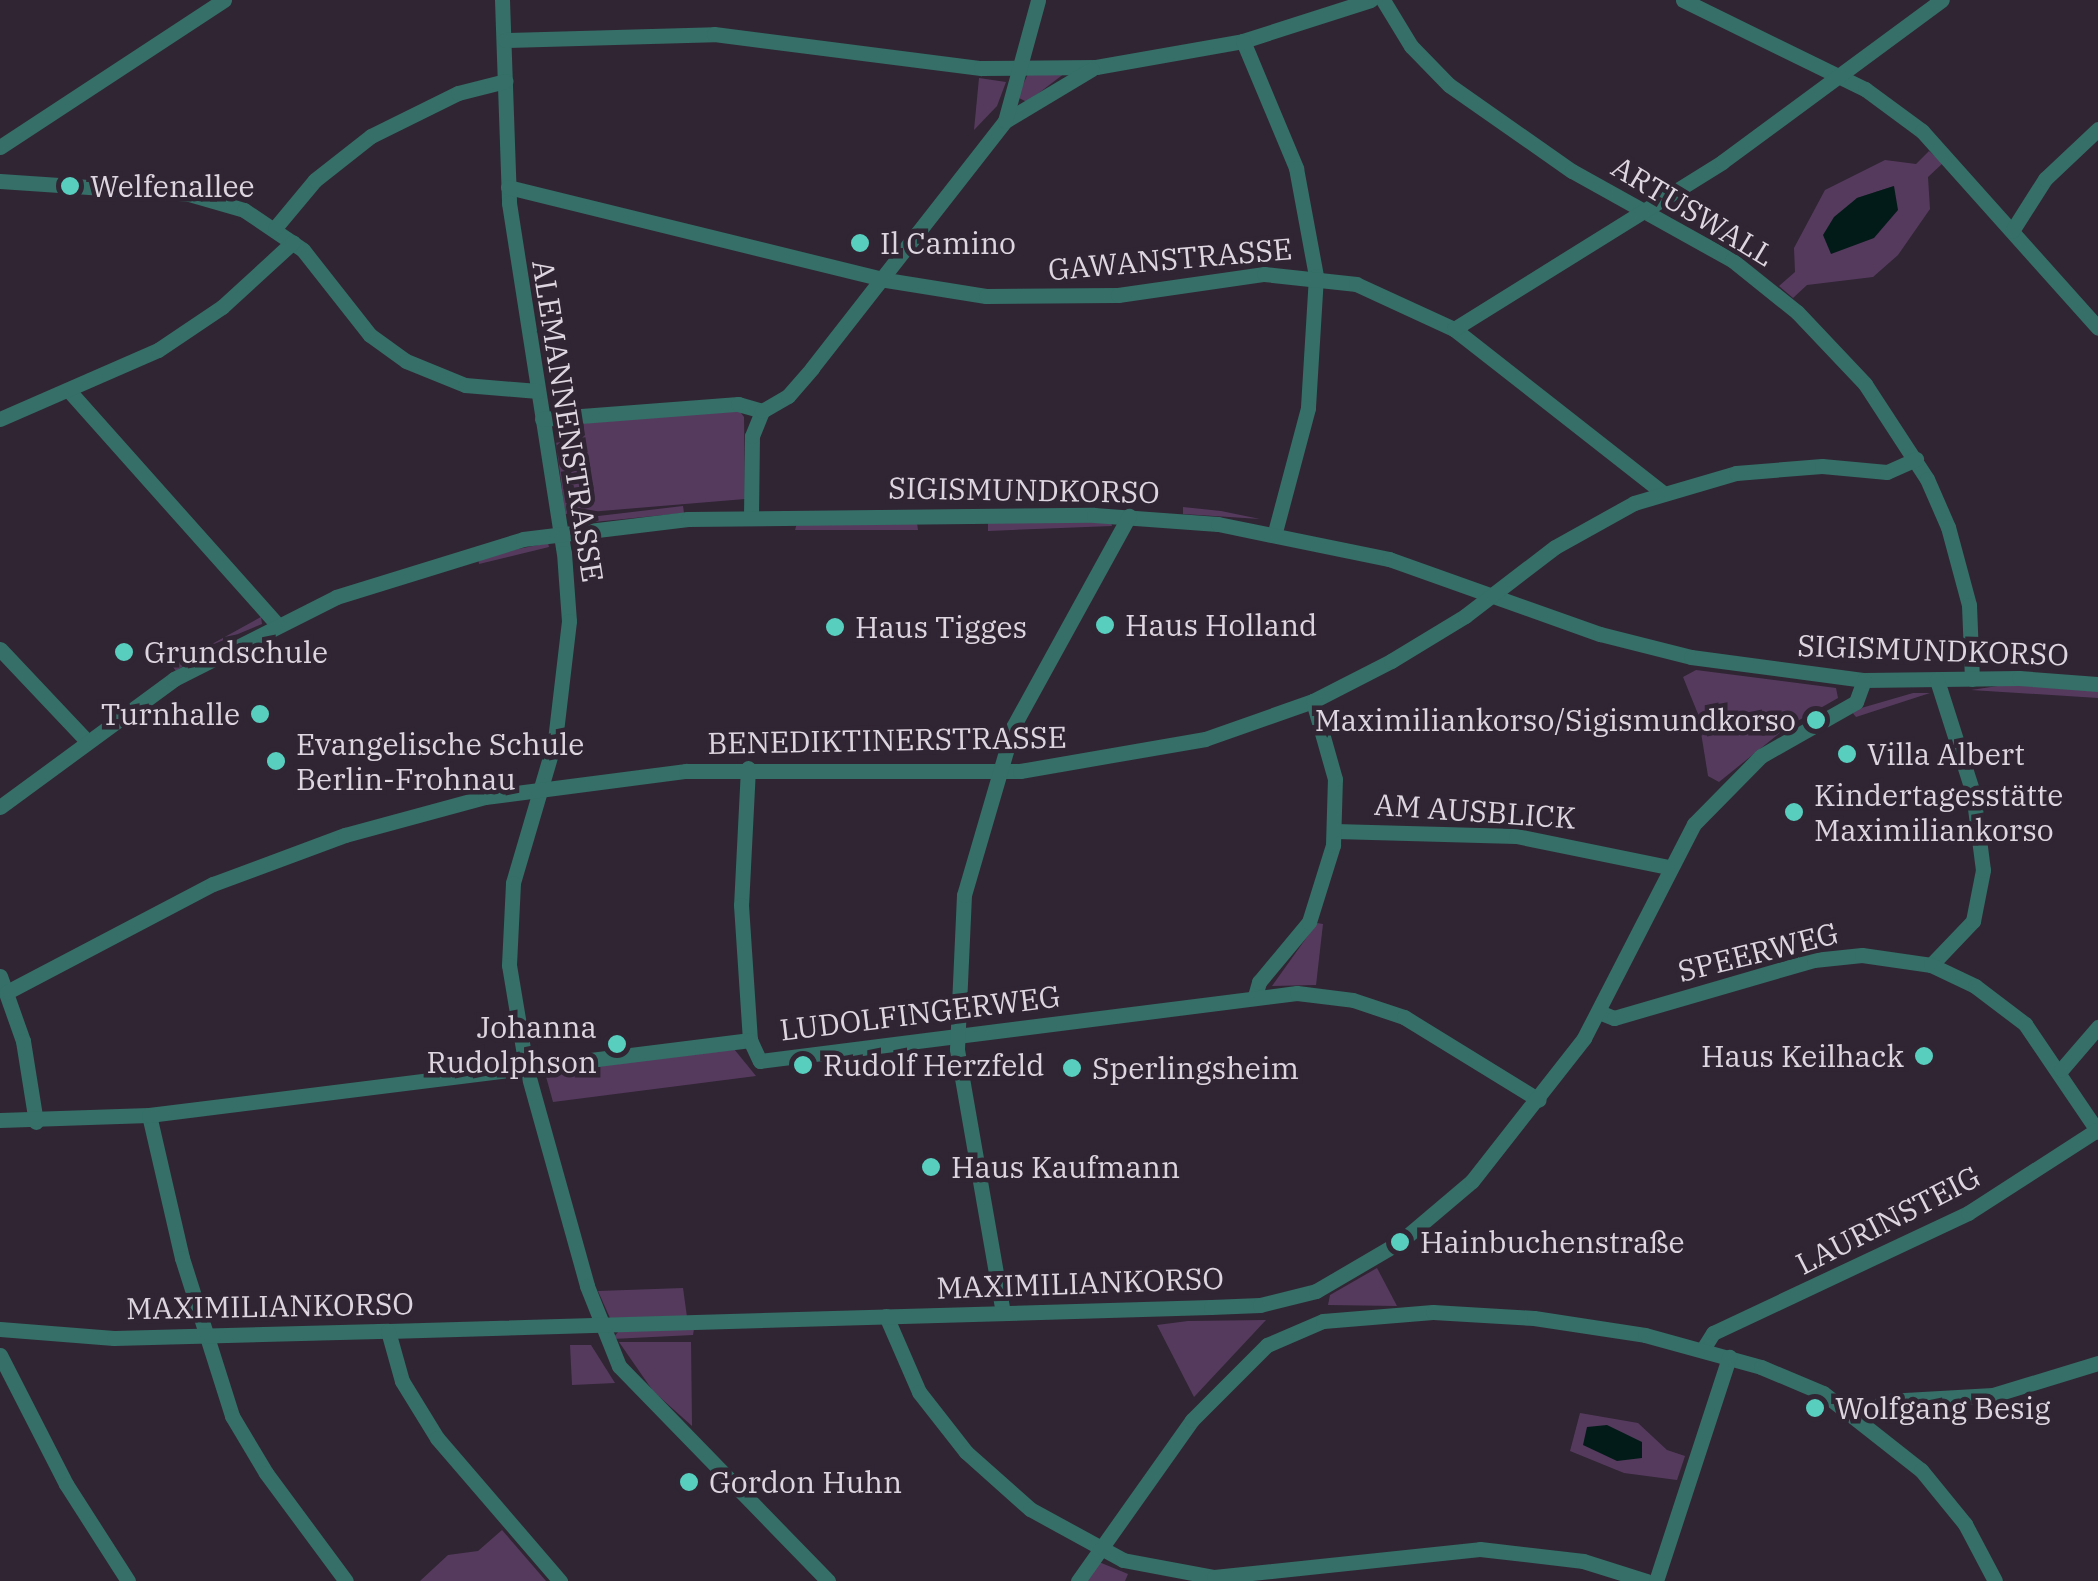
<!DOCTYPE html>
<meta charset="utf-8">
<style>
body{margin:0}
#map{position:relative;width:2098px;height:1581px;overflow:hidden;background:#302533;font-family:"IBM Plex Serif",serif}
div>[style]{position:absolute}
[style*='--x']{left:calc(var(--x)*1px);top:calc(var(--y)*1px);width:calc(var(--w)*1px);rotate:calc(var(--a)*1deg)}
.green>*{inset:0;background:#553a5e}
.water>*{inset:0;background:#031b18}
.minor>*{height:15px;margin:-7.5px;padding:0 7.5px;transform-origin:7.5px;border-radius:7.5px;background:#356f67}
.dots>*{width:28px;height:28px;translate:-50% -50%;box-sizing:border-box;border:5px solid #302533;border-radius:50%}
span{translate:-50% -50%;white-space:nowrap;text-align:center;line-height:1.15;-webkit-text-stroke:9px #302533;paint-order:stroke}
.poi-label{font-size:30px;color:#ddd5df}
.left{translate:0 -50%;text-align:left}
.right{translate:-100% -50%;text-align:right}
.street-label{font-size:30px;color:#ddd5df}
</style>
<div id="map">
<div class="green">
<div style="clip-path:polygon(1065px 73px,1027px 102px,1017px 97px,1028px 74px)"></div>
<div style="clip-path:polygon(979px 78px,1006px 82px,997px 106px,974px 130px)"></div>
<div style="clip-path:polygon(evenodd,1929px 151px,1943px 163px,1928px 177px,1930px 209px,1898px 255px,1873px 277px,1807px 285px,1793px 298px,1779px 286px,1795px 272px,1794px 248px,1825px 190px,1885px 160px,1916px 164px,1929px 151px,1894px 186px,1824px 235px,1857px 198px,1894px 186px)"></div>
<div style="clip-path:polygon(738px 409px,744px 417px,745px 499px,565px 514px,554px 425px)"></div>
<div style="clip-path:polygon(683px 506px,684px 513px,574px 524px,573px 519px)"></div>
<div style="clip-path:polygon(1183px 507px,1221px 511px,1260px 519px,1183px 514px)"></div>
<div style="clip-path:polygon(988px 522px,1111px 522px,1112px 526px,988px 531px)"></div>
<div style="clip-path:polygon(797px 523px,917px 523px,918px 530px,795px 530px)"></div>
<div style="clip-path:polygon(548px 543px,549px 547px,479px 564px,478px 557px)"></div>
<div style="clip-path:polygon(261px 617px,262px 624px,214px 644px,176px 671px,172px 666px)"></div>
<div style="clip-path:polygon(1696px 670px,1836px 688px,1838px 698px,1787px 727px,1719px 782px,1708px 776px,1698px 714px,1683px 677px)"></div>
<div style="clip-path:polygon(2011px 684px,2098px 690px,2098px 698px,1971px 690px)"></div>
<div style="clip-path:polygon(1913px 693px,1930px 693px,1856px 717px,1851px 711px)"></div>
<div style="clip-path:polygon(1317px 923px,1323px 924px,1316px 985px,1272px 986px)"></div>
<div style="clip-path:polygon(734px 1049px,756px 1076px,553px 1102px,545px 1073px)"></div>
<div style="clip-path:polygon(1377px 1268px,1397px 1306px,1328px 1305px,1330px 1295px)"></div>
<div style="clip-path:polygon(683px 1288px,687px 1317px,610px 1318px,598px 1291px)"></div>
<div style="clip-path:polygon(1266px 1320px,1194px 1397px,1157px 1325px,1188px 1321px)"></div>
<div style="clip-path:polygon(694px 1329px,693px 1335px,612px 1339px,619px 1331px)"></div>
<div style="clip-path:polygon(619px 1342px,691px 1342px,692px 1426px,653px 1391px)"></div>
<div style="clip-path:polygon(570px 1345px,591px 1345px,615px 1383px,572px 1385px)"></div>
<div style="clip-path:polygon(1580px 1413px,1638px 1423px,1667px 1450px,1685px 1456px,1677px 1480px,1624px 1473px,1570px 1451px)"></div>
<div style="clip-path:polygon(502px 1530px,546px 1581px,420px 1581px,448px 1555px,478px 1551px)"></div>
<div style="clip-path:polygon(1099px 1562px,1128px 1574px,1125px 1581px,1087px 1581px)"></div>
</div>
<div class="water">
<div style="clip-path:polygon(1894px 186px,1898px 210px,1874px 238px,1831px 254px,1823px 235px,1834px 217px,1857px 198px)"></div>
<div style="clip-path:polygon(1607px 1425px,1642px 1442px,1642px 1458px,1617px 1461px,1583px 1445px,1587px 1427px)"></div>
</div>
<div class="minor">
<div style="--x:502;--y:0;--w:203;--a:88"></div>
<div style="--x:509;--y:203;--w:354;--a:81.1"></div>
<div style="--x:564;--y:553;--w:68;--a:85.8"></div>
<div style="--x:569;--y:621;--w:120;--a:96.7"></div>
<div style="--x:555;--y:740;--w:149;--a:106.4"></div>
<div style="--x:513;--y:883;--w:82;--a:92.8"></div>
<div style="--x:509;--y:965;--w:103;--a:80.5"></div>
<div style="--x:526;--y:1067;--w:227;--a:74.4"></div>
<div style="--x:587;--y:1286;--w:86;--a:68.2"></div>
<div style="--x:619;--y:1366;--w:300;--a:45.8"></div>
<div style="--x:1383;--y:0;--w:54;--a:58.7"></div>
<div style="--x:1411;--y:46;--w:54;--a:45.7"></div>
<div style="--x:1449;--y:85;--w:150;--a:35"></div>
<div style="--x:1572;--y:171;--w:183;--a:29.1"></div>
<div style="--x:1732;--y:260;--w:83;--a:38.7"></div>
<div style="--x:1797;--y:312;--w:99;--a:46.6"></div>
<div style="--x:1865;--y:384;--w:113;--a:56.9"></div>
<div style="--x:1927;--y:479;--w:52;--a:66.4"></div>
<div style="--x:1948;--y:527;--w:81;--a:74.9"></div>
<div style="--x:1969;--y:605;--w:74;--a:87.7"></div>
<div style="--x:1683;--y:0;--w:203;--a:26.1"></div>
<div style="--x:1865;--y:89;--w:71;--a:36.4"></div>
<div style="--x:1922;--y:131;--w:264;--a:48.2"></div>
<div style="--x:505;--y:40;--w:209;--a:-1.6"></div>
<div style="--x:714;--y:34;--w:269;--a:7.3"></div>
<div style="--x:981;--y:68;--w:115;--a:-0.5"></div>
<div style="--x:1096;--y:67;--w:149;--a:-10"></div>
<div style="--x:1243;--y:41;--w:134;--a:-17.8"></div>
<div style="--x:1243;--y:41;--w:138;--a:67.3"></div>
<div style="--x:1296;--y:168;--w:110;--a:79.5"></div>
<div style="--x:1316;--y:276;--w:132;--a:93.5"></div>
<div style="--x:1308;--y:408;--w:128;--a:104.9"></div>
<div style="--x:1005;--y:121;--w:101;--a:-30.9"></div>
<div style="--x:0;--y:147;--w:268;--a:-33.3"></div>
<div style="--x:0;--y:181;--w:189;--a:3.9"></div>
<div style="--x:189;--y:194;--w:57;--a:16.2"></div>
<div style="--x:244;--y:210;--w:71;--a:34.1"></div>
<div style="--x:303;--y:250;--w:108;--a:51.8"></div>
<div style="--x:370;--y:335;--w:44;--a:35.8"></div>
<div style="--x:406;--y:361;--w:64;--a:22.1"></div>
<div style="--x:465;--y:385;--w:73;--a:4.7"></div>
<div style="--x:508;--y:187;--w:389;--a:13.8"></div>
<div style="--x:886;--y:280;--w:101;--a:9.1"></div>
<div style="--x:986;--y:296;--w:132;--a:-0.4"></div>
<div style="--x:1118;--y:295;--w:148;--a:-8.2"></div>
<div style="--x:1264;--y:274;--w:93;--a:6.2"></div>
<div style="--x:1356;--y:284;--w:108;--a:24.7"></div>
<div style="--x:1454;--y:329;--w:264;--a:38.1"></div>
<div style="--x:275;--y:228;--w:62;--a:-50.2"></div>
<div style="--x:315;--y:180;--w:71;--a:-38.2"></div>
<div style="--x:371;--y:136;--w:97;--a:-26.3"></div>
<div style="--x:458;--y:93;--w:49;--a:-14.3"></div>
<div style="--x:2012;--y:231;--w:62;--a:-57.6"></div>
<div style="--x:2045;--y:179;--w:73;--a:-43.3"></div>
<div style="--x:1454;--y:329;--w:316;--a:-31.9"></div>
<div style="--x:1722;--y:162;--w:273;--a:-36.4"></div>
<div style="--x:71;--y:393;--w:308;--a:48.3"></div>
<div style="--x:0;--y:419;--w:172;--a:-23.6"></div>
<div style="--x:158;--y:350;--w:77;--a:-33.9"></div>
<div style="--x:222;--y:307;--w:96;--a:-42.5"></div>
<div style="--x:542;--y:419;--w:197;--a:-4.4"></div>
<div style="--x:738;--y:404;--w:25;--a:16"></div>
<div style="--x:751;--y:517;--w:81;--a:-89.3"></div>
<div style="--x:752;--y:436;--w:27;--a:-68"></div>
<div style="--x:762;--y:411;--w:30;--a:-30"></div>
<div style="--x:788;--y:396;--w:37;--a:-49"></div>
<div style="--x:812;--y:368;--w:313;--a:-52"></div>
<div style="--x:1005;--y:121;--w:125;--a:-74.7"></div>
<div style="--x:0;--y:649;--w:125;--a:46.6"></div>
<div style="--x:748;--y:768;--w:137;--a:92.9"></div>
<div style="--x:741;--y:905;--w:135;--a:86.2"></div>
<div style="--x:0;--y:807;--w:216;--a:-36.3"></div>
<div style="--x:174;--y:679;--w:182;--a:-26.8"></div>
<div style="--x:336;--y:597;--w:196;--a:-17.2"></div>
<div style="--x:523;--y:539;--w:166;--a:-6.9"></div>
<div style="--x:688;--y:519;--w:406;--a:-0.6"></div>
<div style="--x:1094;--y:515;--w:124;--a:4.2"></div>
<div style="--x:1218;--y:524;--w:175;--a:11.6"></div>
<div style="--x:1389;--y:559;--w:224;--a:19.6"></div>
<div style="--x:1600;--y:634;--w:94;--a:14.2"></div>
<div style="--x:1691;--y:657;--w:175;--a:7.6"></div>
<div style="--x:1864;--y:680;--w:155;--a:-0.7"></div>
<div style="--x:2019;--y:678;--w:79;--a:4.3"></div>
<div style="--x:1335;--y:831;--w:181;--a:1.6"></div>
<div style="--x:1516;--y:836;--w:156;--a:11.5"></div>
<div style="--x:1931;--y:965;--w:61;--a:-46.3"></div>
<div style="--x:1973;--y:921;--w:52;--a:-78.9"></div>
<div style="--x:1983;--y:870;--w:78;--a:-97.4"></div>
<div style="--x:1973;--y:793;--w:119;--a:-107.7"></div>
<div style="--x:0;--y:976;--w:69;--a:70.5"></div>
<div style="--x:23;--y:1041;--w:82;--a:80.9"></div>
<div style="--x:7;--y:992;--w:233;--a:-27.7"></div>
<div style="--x:213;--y:884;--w:141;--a:-20.4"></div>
<div style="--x:345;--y:835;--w:145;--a:-15.2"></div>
<div style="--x:485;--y:797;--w:203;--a:-7.4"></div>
<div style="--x:686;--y:771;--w:334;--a:0"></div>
<div style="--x:1020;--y:771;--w:188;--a:-9.8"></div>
<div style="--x:1205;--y:739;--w:114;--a:-19.4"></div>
<div style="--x:1313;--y:701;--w:88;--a:-27.1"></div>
<div style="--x:1391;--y:661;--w:87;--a:-31.3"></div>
<div style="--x:1465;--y:616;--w:113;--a:-37.5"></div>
<div style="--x:1555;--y:547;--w:90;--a:-29.1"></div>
<div style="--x:1634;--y:503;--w:106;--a:-16.4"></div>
<div style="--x:1736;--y:473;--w:86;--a:-4.7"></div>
<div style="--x:1822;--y:466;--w:65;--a:5.3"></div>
<div style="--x:1887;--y:472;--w:32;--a:-24"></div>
<div style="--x:1255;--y:996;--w:15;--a:-74"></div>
<div style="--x:1259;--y:982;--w:78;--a:-50.2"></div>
<div style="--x:1309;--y:922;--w:81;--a:-72.7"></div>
<div style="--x:1333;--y:845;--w:66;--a:-88.3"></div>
<div style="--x:1335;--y:779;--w:81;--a:-105.8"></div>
<div style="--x:1599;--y:1012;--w:16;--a:22"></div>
<div style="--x:1614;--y:1018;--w:208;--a:-16.2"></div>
<div style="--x:1814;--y:960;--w:48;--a:-5.9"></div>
<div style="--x:1862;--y:955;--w:70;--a:8.2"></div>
<div style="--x:1931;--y:965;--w:49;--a:25.5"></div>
<div style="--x:1975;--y:986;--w:63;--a:37.2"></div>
<div style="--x:2025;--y:1024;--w:130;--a:55.9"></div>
<div style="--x:2061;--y:1070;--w:57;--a:-49.3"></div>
<div style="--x:149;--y:1115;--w:147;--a:77"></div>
<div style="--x:182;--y:1258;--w:166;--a:72.4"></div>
<div style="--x:232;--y:1416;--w:66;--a:59.2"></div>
<div style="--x:266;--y:1473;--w:134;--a:53.5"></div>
<div style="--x:0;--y:1120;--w:149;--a:-1.9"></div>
<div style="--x:149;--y:1115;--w:606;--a:-7.11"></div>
<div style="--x:750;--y:1040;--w:23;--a:65"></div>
<div style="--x:760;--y:1061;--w:541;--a:-7.22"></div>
<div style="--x:1297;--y:993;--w:56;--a:7.1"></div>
<div style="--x:1353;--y:1000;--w:54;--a:18.4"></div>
<div style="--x:1404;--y:1017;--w:158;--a:31.6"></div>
<div style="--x:1003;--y:1313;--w:268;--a:-99.9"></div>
<div style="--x:957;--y:1049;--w:154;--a:-87.4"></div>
<div style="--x:964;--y:895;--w:175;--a:-73.7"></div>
<div style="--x:1013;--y:727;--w:241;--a:-61.2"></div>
<div style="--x:886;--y:1316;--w:83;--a:66.5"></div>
<div style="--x:919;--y:1392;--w:76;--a:51.9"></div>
<div style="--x:966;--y:1452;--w:86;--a:41.7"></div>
<div style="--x:1030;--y:1509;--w:106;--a:28.7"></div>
<div style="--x:1123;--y:1560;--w:93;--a:10.6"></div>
<div style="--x:1214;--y:1577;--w:267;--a:-6"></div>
<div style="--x:1480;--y:1549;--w:104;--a:6.6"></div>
<div style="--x:1583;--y:1561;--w:67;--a:17.4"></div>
<div style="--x:0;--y:1329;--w:114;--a:4.5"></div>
<div style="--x:114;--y:1338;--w:274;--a:-1.5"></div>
<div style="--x:388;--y:1331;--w:823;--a:-1.67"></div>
<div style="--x:1211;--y:1307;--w:49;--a:-2.3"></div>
<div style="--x:1260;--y:1305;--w:58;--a:-14"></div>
<div style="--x:1316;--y:1291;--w:97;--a:-30.3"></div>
<div style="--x:1400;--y:1242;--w:94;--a:-40.3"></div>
<div style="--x:1472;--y:1181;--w:182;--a:-51.9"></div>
<div style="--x:1584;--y:1038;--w:241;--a:-62.8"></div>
<div style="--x:1694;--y:824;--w:95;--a:-45.4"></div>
<div style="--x:1761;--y:756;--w:109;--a:-29.6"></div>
<div style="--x:1856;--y:702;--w:23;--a:-70"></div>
<div style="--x:388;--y:1331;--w:52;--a:74.4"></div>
<div style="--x:402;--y:1381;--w:67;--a:58.4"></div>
<div style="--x:437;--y:1438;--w:189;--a:49.3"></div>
<div style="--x:1703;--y:1349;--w:19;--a:-58"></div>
<div style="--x:1713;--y:1333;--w:282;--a:-25.2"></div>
<div style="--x:1968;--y:1213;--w:153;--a:-32.8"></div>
<div style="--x:0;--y:1355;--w:145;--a:62.9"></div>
<div style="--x:66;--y:1484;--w:115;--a:57.4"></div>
<div style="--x:1859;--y:1415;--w:31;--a:-27"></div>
<div style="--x:1887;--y:1401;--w:106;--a:-3.2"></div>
<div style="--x:1993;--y:1395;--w:110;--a:-16.9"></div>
<div style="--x:1078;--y:1581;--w:197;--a:-54.7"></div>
<div style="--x:1192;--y:1420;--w:106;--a:-45"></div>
<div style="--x:1267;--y:1345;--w:61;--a:-23.2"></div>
<div style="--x:1323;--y:1321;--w:110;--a:-4.7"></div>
<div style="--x:1433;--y:1312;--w:101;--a:3.4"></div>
<div style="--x:1534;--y:1318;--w:112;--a:8.7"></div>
<div style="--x:1645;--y:1335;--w:120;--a:15.4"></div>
<div style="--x:1761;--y:1367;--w:67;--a:22.8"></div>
<div style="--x:1823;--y:1393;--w:125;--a:38.2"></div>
<div style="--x:1921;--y:1470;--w:70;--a:50.8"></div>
<div style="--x:1965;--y:1524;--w:64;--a:62.2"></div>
<div style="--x:1656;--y:1581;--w:236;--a:-71.9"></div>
</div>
<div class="dots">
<div style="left:70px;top:186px;background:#58cebf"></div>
<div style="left:860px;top:243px;background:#58cebf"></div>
<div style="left:1105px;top:625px;background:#58cebf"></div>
<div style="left:835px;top:627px;background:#58cebf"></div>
<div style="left:124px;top:652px;background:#58cebf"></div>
<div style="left:260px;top:714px;background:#58cebf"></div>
<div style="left:1816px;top:720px;background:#58cebf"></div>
<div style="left:1847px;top:754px;background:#58cebf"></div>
<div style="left:276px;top:761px;background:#58cebf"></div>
<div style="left:1794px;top:812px;background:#58cebf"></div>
<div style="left:617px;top:1044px;background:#58cebf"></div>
<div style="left:1924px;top:1056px;background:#58cebf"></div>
<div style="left:803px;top:1065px;background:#58cebf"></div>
<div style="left:1072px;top:1068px;background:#58cebf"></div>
<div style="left:931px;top:1167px;background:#58cebf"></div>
<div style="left:1400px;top:1242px;background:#58cebf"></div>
<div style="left:1815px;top:1408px;background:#58cebf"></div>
<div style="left:689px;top:1482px;background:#58cebf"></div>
</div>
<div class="poi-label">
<span class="left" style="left:90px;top:186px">Welfenallee</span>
<span class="left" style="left:880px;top:243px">Il Camino</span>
<span class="left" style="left:1125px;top:625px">Haus Holland</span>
<span class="left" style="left:855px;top:627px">Haus Tigges</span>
<span class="left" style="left:144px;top:652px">Grundschule</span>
<span class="right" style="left:240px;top:714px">Turnhalle</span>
<span class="right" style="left:1796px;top:720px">Maximiliankorso/Sigismundkorso</span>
<span class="left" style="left:296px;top:761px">Evangelische Schule<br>Berlin-Frohnau</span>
<span class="left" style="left:1867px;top:754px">Villa Albert</span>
<span class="left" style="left:1814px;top:812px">Kindertagesstätte<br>Maximiliankorso</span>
<span class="right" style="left:597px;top:1044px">Johanna<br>Rudolphson</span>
<span class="right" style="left:1904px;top:1056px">Haus Keilhack</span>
<span class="left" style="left:823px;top:1065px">Rudolf Herzfeld</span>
<span class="left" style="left:1092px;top:1068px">Sperlingsheim</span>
<span class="left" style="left:951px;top:1167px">Haus Kaufmann</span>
<span class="left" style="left:1420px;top:1242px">Hainbuchenstraße</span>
<span class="left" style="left:1835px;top:1408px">Wolfgang Besig</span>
<span class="left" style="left:709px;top:1482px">Gordon Huhn</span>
</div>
<div class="street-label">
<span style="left:1693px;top:211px;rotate:31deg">ARTUSWALL</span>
<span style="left:1170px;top:259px;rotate:-5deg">GAWANSTRASSE</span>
<span style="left:568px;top:421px;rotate:81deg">ALEMANNENSTRASSE</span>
<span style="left:1024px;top:490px;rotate:1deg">SIGISMUNDKORSO</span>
<span style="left:1933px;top:650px;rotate:2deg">SIGISMUNDKORSO</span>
<span style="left:887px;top:740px;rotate:-1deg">BENEDIKTINERSTRASSE</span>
<span style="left:1475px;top:811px;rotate:4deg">AM AUSBLICK</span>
<span style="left:1758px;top:952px;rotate:-14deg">SPEERWEG</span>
<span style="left:920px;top:1013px;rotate:-7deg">LUDOLFINGERWEG</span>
<span style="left:1888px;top:1220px;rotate:-27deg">LAURINSTEIG</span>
<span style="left:1080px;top:1283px;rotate:-2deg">MAXIMILIANKORSO</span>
<span style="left:270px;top:1306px;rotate:-1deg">MAXIMILIANKORSO</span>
</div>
</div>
